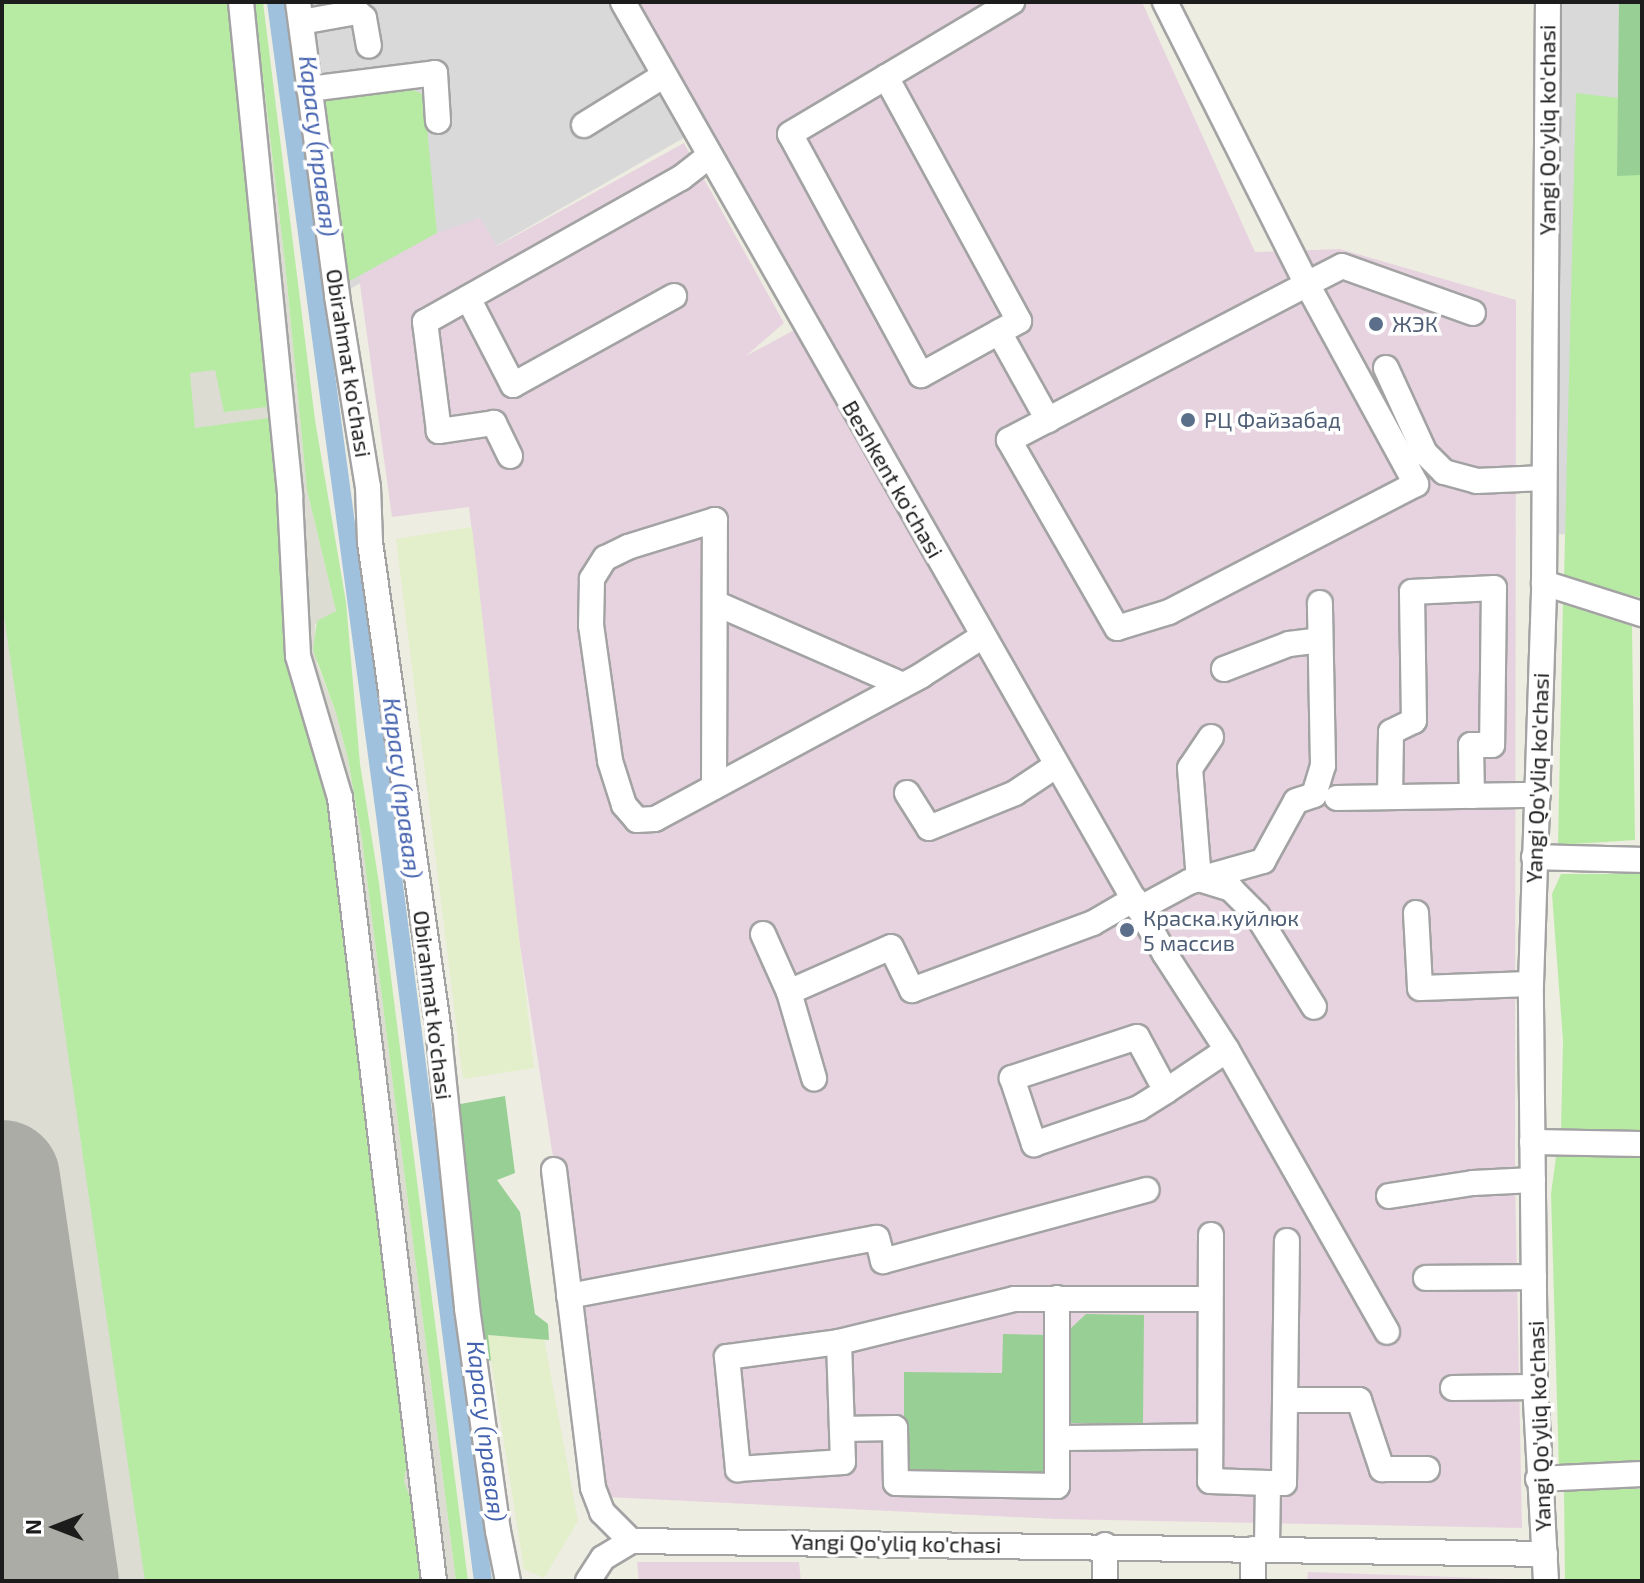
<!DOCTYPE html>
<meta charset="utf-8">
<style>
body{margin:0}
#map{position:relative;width:1644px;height:1583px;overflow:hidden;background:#eeede1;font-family:"Exo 2",sans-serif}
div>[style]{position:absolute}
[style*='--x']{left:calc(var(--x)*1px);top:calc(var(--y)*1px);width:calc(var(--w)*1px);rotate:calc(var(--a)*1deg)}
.residential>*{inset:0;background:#dad9d9}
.industrial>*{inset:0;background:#e7d3df}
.airport>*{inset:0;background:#dcdcd3}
.farmland>*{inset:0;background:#e3eecb}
.grass>*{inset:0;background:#b7eba4}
.forest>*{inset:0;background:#98cf94}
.canal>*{height:18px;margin:-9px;padding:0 9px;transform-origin:9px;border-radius:9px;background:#9fc1de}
.runway>*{height:116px;margin:-58px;padding:0 58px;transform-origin:58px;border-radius:58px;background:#acaca6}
.roads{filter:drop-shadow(2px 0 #a3a3a3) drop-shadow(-2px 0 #a3a3a3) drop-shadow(0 2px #a3a3a3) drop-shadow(0 -2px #a3a3a3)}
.minor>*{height:24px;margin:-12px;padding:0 12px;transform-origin:12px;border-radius:12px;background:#fff}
.dots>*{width:22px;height:22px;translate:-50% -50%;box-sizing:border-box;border:4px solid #fff;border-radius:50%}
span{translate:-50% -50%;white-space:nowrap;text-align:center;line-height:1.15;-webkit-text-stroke:7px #fff;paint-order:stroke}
.street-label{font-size:22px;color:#1c1c1c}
.service-label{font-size:22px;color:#4e5e75}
.left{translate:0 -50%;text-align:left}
.water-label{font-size:24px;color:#4562af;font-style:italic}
.frame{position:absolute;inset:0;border:4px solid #1c1c1c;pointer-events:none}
.north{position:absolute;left:16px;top:1487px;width:80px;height:80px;-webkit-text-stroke:6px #fff;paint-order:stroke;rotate:270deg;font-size:22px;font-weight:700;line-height:32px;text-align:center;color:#1c1c1c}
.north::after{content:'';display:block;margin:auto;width:28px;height:36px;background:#1c1c1c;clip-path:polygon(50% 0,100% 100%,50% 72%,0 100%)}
</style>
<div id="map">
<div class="residential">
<div style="clip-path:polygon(298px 2px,628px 2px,694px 132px,496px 246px,479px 218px,337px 296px)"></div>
<div style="clip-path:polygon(1548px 2px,1642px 2px,1642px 535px,1544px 534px)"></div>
</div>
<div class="industrial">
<div style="clip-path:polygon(615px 2px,1142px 2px,1255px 252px,1340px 249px,1516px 300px,1515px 1177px,1522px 1528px,1056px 1519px,606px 1497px,519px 939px,469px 507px,392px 517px,359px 277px,434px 234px,480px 218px,497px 246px,684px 143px,784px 323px,746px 356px,798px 328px)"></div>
<div style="clip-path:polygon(637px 1562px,799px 1562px,801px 1581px,639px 1581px)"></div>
<div style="clip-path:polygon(1308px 1572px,1510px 1579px,1510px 1581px,1307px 1581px)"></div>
</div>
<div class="airport">
<div style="clip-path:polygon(2px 2px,254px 2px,285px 263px,307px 490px,336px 611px,315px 625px,317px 664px,336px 713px,348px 759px,362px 840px,456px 1581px,2px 1581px)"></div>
</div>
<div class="farmland">
<div style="clip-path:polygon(472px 527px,534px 1068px,463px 1079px,396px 539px)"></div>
<div style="clip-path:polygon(487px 1335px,544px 1339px,578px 1521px,544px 1578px,524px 1569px)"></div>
</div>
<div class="grass">
<div style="clip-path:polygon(2px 2px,231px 2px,274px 406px,224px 412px,215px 370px,190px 373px,195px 428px,276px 417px,283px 555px,337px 821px,412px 1451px,407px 1460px,404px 1482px,413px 1505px,427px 1581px,145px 1581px,2px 602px)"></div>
<div style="clip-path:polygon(254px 2px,263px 2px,315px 420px,346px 602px,360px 764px,379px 883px,468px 1581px,456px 1581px,362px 840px,348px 759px,336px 713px,313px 650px,317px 621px,336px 611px,307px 490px,285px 263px)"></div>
<div style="clip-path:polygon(401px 84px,424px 95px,437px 233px,344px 284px,319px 94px)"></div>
<div style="clip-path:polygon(1576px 93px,1618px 98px,1617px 175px,1642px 175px,1642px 598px,1564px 579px)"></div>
<div style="clip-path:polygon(1563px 604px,1632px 626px,1635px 840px,1558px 845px)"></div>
<div style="clip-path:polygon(1561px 874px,1642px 874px,1642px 1130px,1561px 1130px,1563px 1041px,1552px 894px)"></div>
<div style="clip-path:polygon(1642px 1156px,1642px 1465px,1559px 1469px,1551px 1194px,1556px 1157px)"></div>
<div style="clip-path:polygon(1564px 1487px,1640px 1489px,1642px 1581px,1565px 1581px)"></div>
</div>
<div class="forest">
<div style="clip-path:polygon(1619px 2px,1642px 2px,1642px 175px,1617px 176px)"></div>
<div style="clip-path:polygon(505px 1096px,515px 1173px,497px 1180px,520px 1212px,535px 1314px,548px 1324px,549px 1340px,488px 1335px,491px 1361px,479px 1356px,455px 1105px)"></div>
<div style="clip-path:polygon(1086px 1314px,1144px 1315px,1143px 1424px,1068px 1423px,1069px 1330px)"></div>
<div style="clip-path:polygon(1003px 1334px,1048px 1335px,1047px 1475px,904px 1473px,904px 1372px,1002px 1373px)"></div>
</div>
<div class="canal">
<div style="--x:276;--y:2;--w:835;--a:82.36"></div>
<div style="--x:387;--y:830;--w:757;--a:82.72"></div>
</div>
<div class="runway">
<div style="--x:2;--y:1178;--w:407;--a:81.7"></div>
</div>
<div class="roads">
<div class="minor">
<div style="--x:241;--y:2;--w:497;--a:84.3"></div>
<div style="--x:290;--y:497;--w:159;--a:87.1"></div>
<div style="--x:298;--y:656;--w:148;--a:73.5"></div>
<div style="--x:340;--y:798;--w:789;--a:83.15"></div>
<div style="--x:298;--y:2;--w:297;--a:82.4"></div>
<div style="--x:337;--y:296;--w:193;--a:80.8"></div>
<div style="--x:368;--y:487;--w:55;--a:87.9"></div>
<div style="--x:370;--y:542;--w:499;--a:82"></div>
<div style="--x:439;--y:1036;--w:273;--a:84.1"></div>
<div style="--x:467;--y:1308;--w:225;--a:82.1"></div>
<div style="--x:498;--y:1531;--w:51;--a:78.7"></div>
<div style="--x:623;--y:2;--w:1095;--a:60.35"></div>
<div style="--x:1165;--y:954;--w:114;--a:57.1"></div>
<div style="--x:1227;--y:1050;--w:324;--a:60.4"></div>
<div style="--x:1165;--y:2;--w:316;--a:63.3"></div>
<div style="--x:1307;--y:284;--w:228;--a:61.4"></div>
<div style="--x:1416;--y:484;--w:278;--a:152.6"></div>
<div style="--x:1169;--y:612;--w:54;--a:162.9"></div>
<div style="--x:1117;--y:628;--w:217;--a:-119.9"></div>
<div style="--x:1009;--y:440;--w:336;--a:-27.6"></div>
<div style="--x:1307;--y:284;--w:39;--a:-27"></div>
<div style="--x:1342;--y:266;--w:139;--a:19.7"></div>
<div style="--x:301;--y:22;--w:57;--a:-10.1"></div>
<div style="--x:357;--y:12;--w:9;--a:41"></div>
<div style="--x:364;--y:18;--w:28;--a:80"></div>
<div style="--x:886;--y:77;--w:278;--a:61.4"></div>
<div style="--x:1019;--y:321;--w:112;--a:151.1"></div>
<div style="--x:921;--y:375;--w:274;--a:-118.5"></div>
<div style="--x:790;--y:134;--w:112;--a:-30.7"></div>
<div style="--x:886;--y:77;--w:147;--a:-30.8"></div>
<div style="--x:309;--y:89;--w:127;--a:-7.2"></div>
<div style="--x:435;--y:73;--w:48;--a:86.4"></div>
<div style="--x:584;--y:125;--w:93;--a:-31.8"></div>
<div style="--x:468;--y:298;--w:98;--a:62.7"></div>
<div style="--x:513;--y:385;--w:184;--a:-28.9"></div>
<div style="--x:999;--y:332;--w:101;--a:60.9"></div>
<div style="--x:1386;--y:368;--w:94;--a:65.4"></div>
<div style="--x:1425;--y:453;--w:27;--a:45"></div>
<div style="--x:1444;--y:472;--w:34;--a:15"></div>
<div style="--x:1477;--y:481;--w:67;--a:-2.6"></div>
<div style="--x:510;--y:456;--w:37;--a:-116"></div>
<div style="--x:494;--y:423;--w:56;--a:171.7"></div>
<div style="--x:439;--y:431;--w:110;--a:-97.3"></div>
<div style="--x:425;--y:322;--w:294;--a:-29.4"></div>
<div style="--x:681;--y:178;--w:34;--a:-38"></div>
<div style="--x:1544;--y:583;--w:103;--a:17.6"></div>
<div style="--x:715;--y:603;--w:205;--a:23.6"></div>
<div style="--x:1224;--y:669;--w:70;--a:-21"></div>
<div style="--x:1289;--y:644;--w:31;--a:-7"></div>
<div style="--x:1211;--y:737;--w:37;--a:124"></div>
<div style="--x:1190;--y:768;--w:111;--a:85.4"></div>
<div style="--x:1199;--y:879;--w:34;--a:17"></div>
<div style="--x:1231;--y:889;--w:37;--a:45"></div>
<div style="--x:1257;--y:915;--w:108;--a:58.2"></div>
<div style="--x:714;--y:787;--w:267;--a:-89.8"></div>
<div style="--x:715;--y:520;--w:91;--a:162.8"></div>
<div style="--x:628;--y:547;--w:25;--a:154"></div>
<div style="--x:605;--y:558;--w:25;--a:122"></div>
<div style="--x:592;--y:579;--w:46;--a:91.2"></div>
<div style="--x:591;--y:625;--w:137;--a:82"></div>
<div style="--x:610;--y:761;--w:46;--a:72.3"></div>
<div style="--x:624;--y:805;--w:20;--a:49"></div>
<div style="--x:637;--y:820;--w:18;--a:-3"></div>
<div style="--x:655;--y:819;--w:303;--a:-28.3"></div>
<div style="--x:922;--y:675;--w:72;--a:-32.6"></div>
<div style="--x:907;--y:793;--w:41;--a:57.8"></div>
<div style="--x:929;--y:828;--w:93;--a:-22.1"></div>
<div style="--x:1015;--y:793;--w:50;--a:-33.7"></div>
<div style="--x:1390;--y:797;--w:65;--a:-89.1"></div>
<div style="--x:1391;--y:732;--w:25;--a:-26"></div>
<div style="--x:1414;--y:721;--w:129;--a:-90.9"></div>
<div style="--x:1412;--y:592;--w:82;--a:-2.8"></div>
<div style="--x:1494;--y:588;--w:157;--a:90.7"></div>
<div style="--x:1492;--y:745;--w:21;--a:180"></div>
<div style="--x:1471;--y:745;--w:51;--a:88.9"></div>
<div style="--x:1337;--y:798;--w:201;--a:-0.9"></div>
<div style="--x:1534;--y:857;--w:108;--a:1.6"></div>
<div style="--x:1139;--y:909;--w:57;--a:-28.4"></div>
<div style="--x:1189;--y:882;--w:77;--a:-15.8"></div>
<div style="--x:1263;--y:861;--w:68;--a:-61.2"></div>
<div style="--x:1296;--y:801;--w:19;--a:-18"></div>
<div style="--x:1314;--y:795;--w:31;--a:-73"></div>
<div style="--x:1323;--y:765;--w:162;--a:-91.1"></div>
<div style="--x:1416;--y:913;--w:75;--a:86.9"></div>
<div style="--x:1420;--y:988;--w:111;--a:-2.1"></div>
<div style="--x:763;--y:934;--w:64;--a:65.9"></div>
<div style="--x:789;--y:992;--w:90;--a:73.8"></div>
<div style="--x:789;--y:992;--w:111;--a:-23.8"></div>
<div style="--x:891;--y:947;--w:48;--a:64"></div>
<div style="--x:912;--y:990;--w:193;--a:-20.3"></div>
<div style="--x:1093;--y:923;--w:48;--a:-30.3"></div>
<div style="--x:1166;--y:1091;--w:61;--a:-118.2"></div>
<div style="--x:1137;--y:1037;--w:132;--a:161.8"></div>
<div style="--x:1012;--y:1078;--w:70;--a:71.6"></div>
<div style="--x:1034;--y:1144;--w:111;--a:-18.9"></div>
<div style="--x:1139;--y:1108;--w:32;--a:-32"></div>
<div style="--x:1166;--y:1091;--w:73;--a:-33.9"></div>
<div style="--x:1532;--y:1142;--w:110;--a:1"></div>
<div style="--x:554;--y:1170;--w:320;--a:83"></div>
<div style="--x:593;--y:1488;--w:26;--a:69"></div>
<div style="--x:602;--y:1512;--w:41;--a:45"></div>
<div style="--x:1389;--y:1196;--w:85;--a:-8.8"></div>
<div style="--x:1473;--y:1183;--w:60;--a:-2.9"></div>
<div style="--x:1211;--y:1235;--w:246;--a:90.2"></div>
<div style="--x:1210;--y:1481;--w:58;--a:2"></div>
<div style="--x:1268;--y:1483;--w:66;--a:90.9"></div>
<div style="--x:1426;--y:1278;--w:108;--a:-0.5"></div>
<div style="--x:569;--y:1296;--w:313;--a:-10.7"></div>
<div style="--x:877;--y:1238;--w:24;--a:75"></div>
<div style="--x:883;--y:1261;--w:273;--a:-15.1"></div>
<div style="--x:1057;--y:1298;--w:140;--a:90"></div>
<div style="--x:1057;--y:1438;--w:153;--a:-0.7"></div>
<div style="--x:839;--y:1342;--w:113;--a:172.4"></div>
<div style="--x:727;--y:1357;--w:113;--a:84.4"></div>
<div style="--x:738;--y:1469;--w:105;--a:-3.8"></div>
<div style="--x:843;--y:1462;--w:120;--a:-91.9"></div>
<div style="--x:839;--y:1342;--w:180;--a:-13.8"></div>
<div style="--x:1014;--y:1299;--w:196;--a:0"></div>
<div style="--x:1453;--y:1388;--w:82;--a:-0.7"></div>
<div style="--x:1285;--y:1400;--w:74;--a:0"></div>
<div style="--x:1359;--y:1400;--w:73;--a:71.6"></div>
<div style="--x:1382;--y:1469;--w:45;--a:0"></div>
<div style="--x:842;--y:1429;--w:53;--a:-1.1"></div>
<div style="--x:895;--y:1428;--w:55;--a:89"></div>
<div style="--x:896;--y:1483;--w:161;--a:1.1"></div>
<div style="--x:1057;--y:1486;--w:48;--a:-90"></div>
<div style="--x:1538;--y:1479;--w:104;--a:-2.8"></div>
<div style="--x:1268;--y:1483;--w:16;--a:0"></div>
<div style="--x:1284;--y:1483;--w:242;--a:-89.3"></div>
<div style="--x:588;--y:1581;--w:27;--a:-57"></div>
<div style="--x:603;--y:1558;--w:33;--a:-31"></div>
<div style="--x:631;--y:1541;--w:914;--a:0.81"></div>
<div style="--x:1105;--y:1581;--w:36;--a:-90"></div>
<div style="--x:1253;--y:1581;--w:32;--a:-90"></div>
<div style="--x:1546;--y:1581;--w:194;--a:-93.2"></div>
<div style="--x:1535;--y:1387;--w:403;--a:-90.6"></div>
<div style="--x:1531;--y:984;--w:401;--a:-88.1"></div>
<div style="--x:1544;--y:583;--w:581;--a:-89.61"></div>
</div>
</div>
<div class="dots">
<div style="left:1376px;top:324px;background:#5c6f8a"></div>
<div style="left:1188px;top:420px;background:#5c6f8a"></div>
<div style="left:1127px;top:930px;background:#5c6f8a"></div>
</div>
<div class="street-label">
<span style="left:1547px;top:130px;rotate:-90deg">Yangi Qo'yliq ko'chasi</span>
<span style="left:349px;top:363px;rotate:81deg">Obirahmat ko'chasi</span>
<span style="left:893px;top:479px;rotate:60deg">Beshkent ko'chasi</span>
<span style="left:1537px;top:778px;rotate:-88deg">Yangi Qo'yliq ko'chasi</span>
<span style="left:433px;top:1005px;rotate:83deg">Obirahmat ko'chasi</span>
<span style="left:1539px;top:1426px;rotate:-92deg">Yangi Qo'yliq ko'chasi</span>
<span style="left:896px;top:1543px;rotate:1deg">Yangi Qo'yliq ko'chasi</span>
</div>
<div class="service-label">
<span class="left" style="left:1392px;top:324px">ЖЭК</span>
<span class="left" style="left:1204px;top:420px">РЦ Файзабад</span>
<span class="left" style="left:1143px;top:930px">Краска.куйлюк<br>5 массив</span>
</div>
<div class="water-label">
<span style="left:319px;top:146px;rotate:83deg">Карасу (правая)</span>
<span style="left:403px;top:788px;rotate:83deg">Карасу (правая)</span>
<span style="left:487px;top:1431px;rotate:83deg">Карасу (правая)</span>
</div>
<div class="frame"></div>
<div class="north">N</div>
</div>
